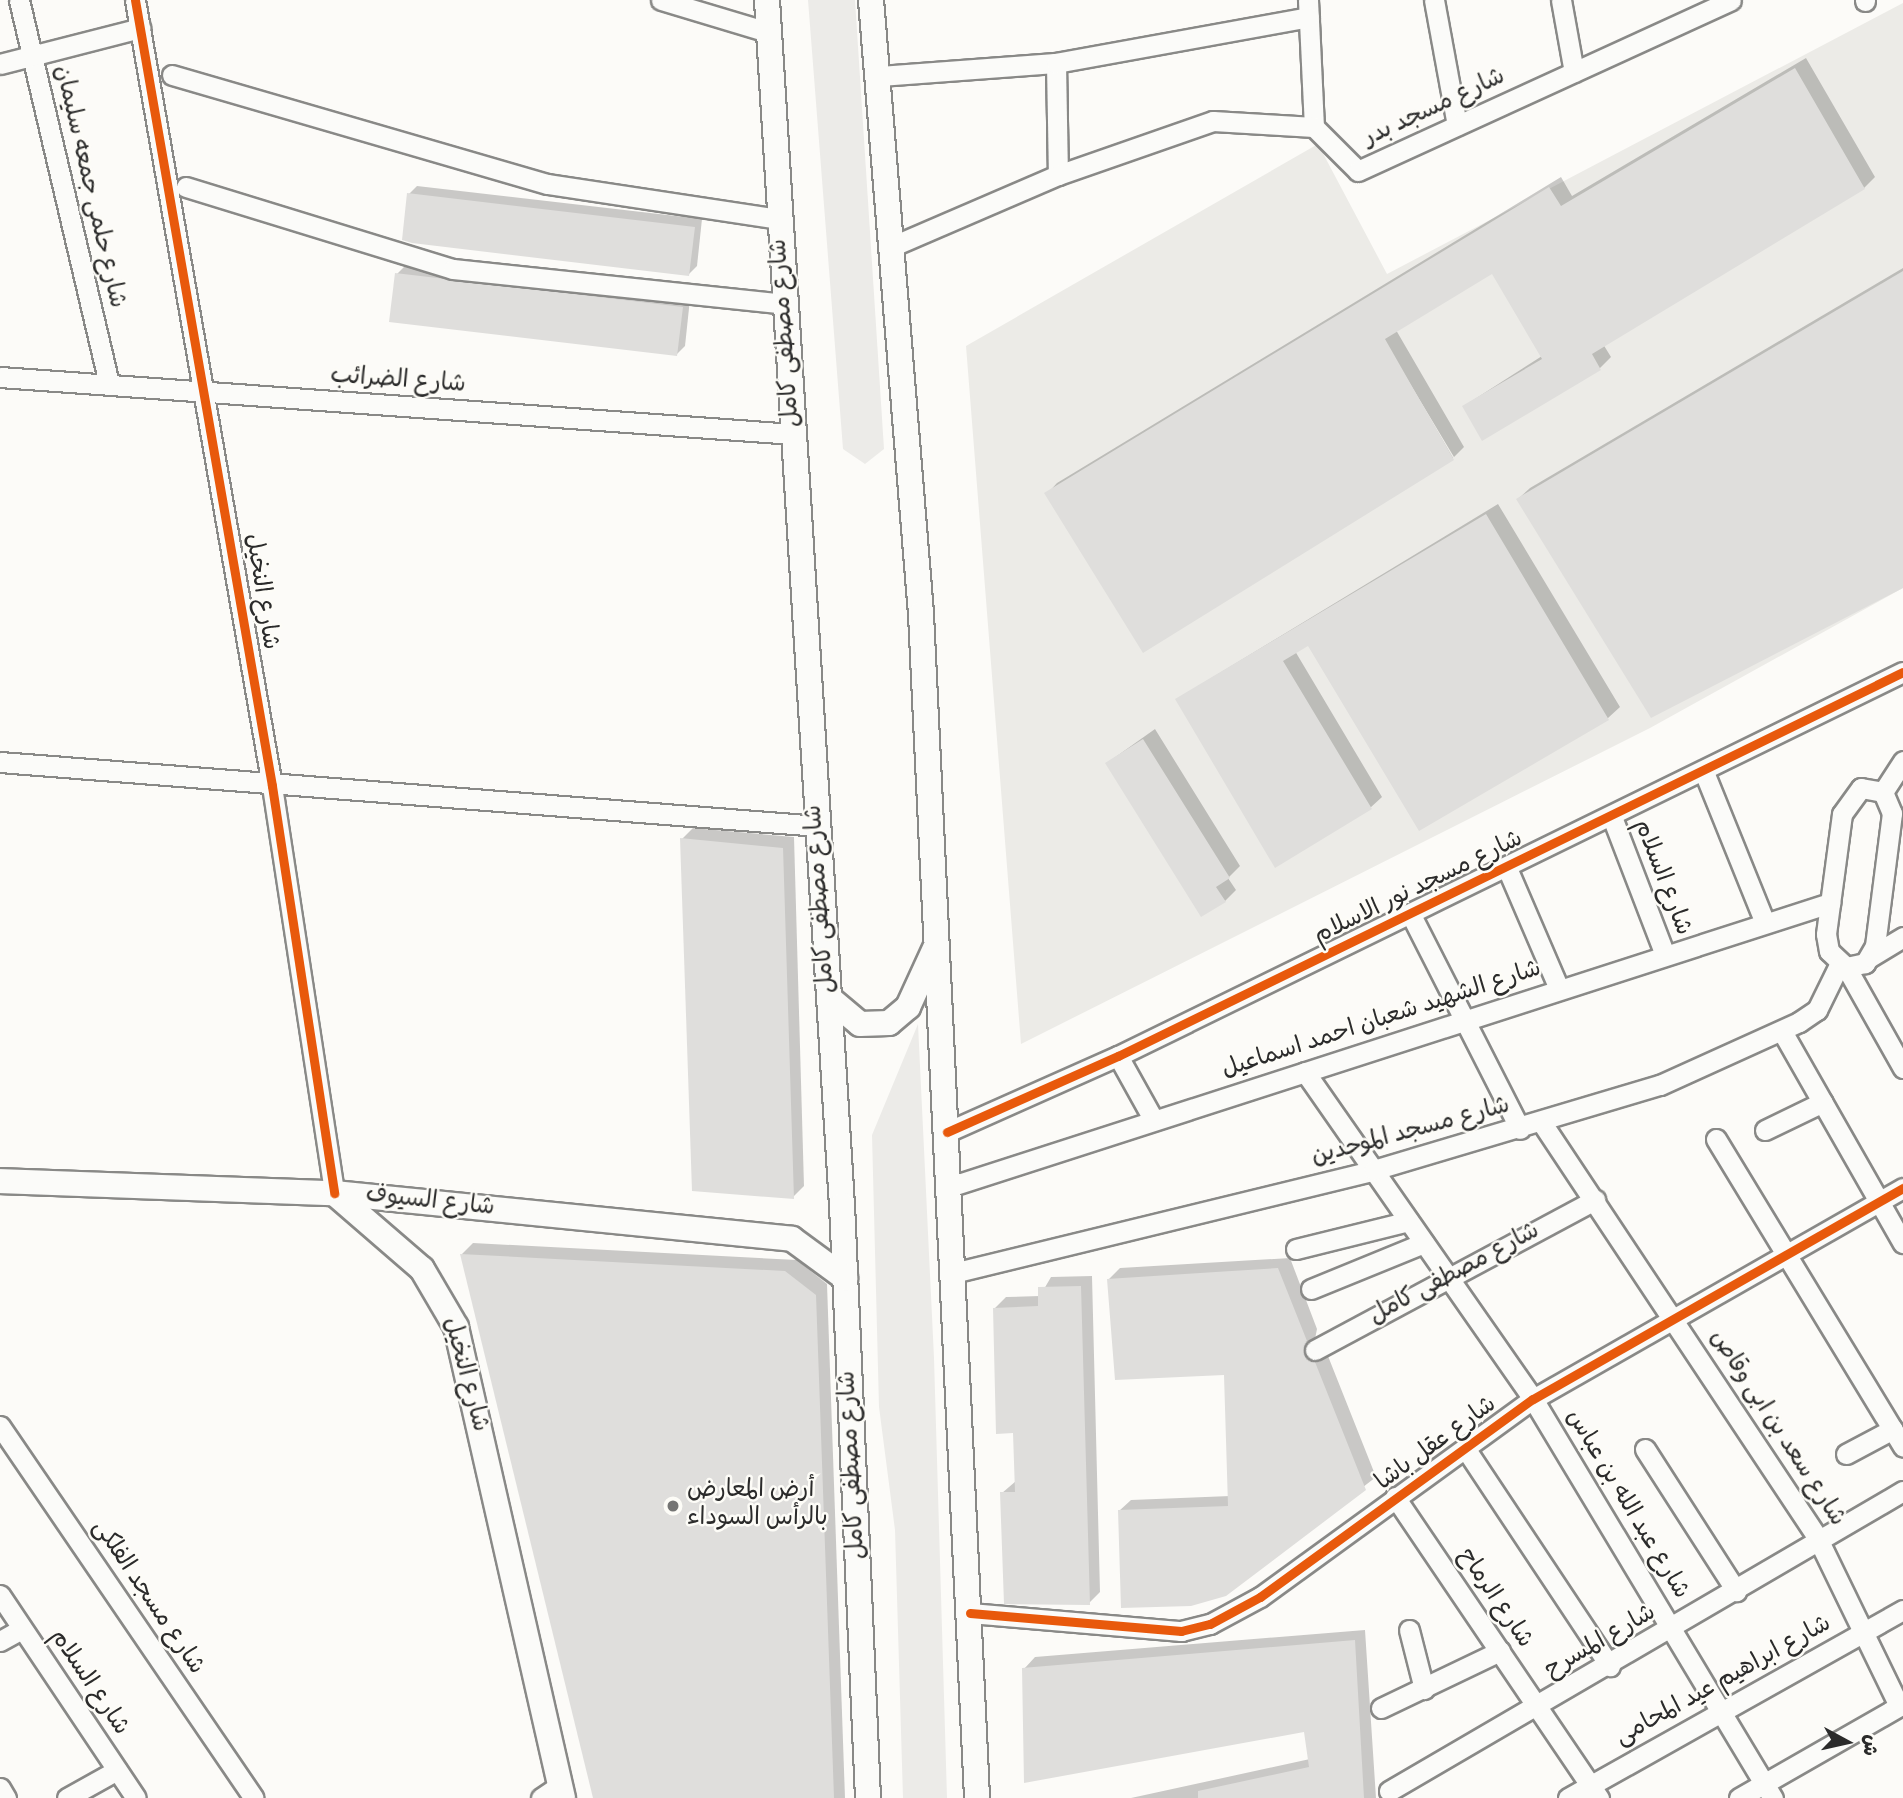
<!DOCTYPE html>
<meta charset="utf-8">
<style>
body{margin:0}
#map{position:relative;width:1903px;height:1798px;overflow:hidden;background:#fcfbf8;font-family:Dekko,"Playpen Sans Arabic",sans-serif}
div>[style]{position:absolute}
[style*='--x']{left:calc(var(--x)*1px);top:calc(var(--y)*1px);width:calc(var(--w)*1px);rotate:calc(var(--a)*1deg)}
.built>*{inset:0;background:#ecebe7}
.green>*{inset:0;background:#ecebe8}
.shadow>*{inset:0;background:#0003}
.building>*{inset:0;background:#dfdedc}
.roads{filter:drop-shadow(2px 0 #898987) drop-shadow(-2px 0 #898987) drop-shadow(0 2px #898987) drop-shadow(0 -2px #898987)}
.minor>*{height:19px;margin:-9.5px;padding:0 9.5px;transform-origin:9.5px;border-radius:9.5px;background:#fbfbf9}
.major>*{height:24px;margin:-12px;padding:0 12px;transform-origin:12px;border-radius:12px;background:#fbfbf9}
.cycleway>*{height:9px;margin:-4.5px;padding:0 4.5px;transform-origin:4.5px;border-radius:4.5px;background:#e8590c}
.dots>*{width:19px;height:19px;translate:-50% -50%;box-sizing:border-box;border:4px solid #fdfcf7;border-radius:50%}
span{translate:-50% -50%;white-space:nowrap;text-align:center;line-height:1.15;-webkit-text-stroke:5px #fdfcf7;paint-order:stroke}
.street-label{font-size:24px;color:#2b2b2b}
.poi-label{font-size:24px;color:#2b2b2b}
.left{translate:0 -50%;text-align:left}
.north{position:absolute;left:1812px;top:1707px;width:70px;height:70px;-webkit-text-stroke:5px #fdfcf7;paint-order:stroke;rotate:98deg;font-size:19px;font-weight:700;line-height:28px;text-align:center;color:#2b2b2b}
.north::after{content:'';display:block;margin:auto;width:24px;height:32px;background:#2b2b2b;clip-path:polygon(50% 0,100% 100%,50% 72%,0 100%)}
</style>
<div id="map">
<div class="built">
<div style="clip-path:polygon(1903px 3px,1903px 588px,1650px 728px,1021px 1044px,966px 346px,1318px 144px,1387px 274px)"></div>
</div>
<div class="green">
<div style="clip-path:polygon(808px 0,855px 0,884px 449px,865px 464px,843px 449px)"></div>
<div style="clip-path:polygon(918px 1024px,934px 1358px,947px 1798px,903px 1798px,895px 1530px,879px 1407px,872px 1135px)"></div>
</div>
<div class="shadow">
<div style="clip-path:polygon(1806px 58px,1875px 177px,1864px 188px,1603px 344px,1611px 357px,1600px 368px,1464px 406px,1542px 356px,1492px 272px,1396px 330px,1464px 447px,1454px 457px,1379px 332px,1453px 458px,1144px 650px,1047px 494px,1057px 483px,1561px 177px,1572px 196px)"></div>
<div style="clip-path:polygon(417px 186px,702px 219px,697px 266px,689px 274px,409px 194px)"></div>
<div style="clip-path:polygon(405px 266px,690px 299px,685px 346px,677px 354px,397px 274px)"></div>
<div style="clip-path:polygon(1903px 268px,1903px 586px,1518px 499px,1530px 488px)"></div>
<div style="clip-path:polygon(1498px 504px,1620px 707px,1608px 718px,1420px 829px,1308px 643px,1295px 651px,1382px 797px,1370px 808px,1177px 699px)"></div>
<div style="clip-path:polygon(1155px 729px,1240px 866px,1228px 878px,1236px 890px,1225px 901px,1107px 763px)"></div>
<div style="clip-path:polygon(693px 828px,794px 837px,804px 1186px,793px 1197px,682px 839px)"></div>
<div style="clip-path:polygon(473px 1243px,797px 1260px,827px 1284px,845px 1798px,598px 1798px,462px 1254px)"></div>
<div style="clip-path:polygon(1290px 1258px,1317px 1329px,1314px 1344px,1326px 1351px,1376px 1477px,1225px 1594px,1119px 1511px,1131px 1500px,1230px 1496px,1226px 1374px,1109px 1279px,1120px 1268px)"></div>
<div style="clip-path:polygon(1092px 1276px,1100px 1592px,1089px 1603px,1002px 1493px,1016px 1481px,1015px 1431px,995px 1308px,1006px 1297px,1040px 1296px,1051px 1277px)"></div>
<div style="clip-path:polygon(1365px 1630px,1376px 1798px,1131px 1798px,1310px 1759px,1306px 1730px,1024px 1669px,1035px 1657px)"></div>
</div>
<div class="building">
<div style="clip-path:polygon(1795px 68px,1865px 189px,1592px 354px,1601px 370px,1482px 441px,1462px 406px,1542px 359px,1492px 274px,1385px 339px,1454px 460px,1143px 653px,1044px 493px,1549px 187px,1561px 206px)"></div>
<div style="clip-path:polygon(407px 193px,695px 227px,689px 276px,412px 243px,402px 240px)"></div>
<div style="clip-path:polygon(1903px 271px,1903px 588px,1651px 718px,1516px 499px)"></div>
<div style="clip-path:polygon(395px 273px,683px 307px,677px 356px,389px 322px)"></div>
<div style="clip-path:polygon(1486px 514px,1609px 720px,1419px 831px,1308px 646px,1283px 661px,1372px 809px,1275px 868px,1175px 699px)"></div>
<div style="clip-path:polygon(1143px 739px,1230px 878px,1216px 887px,1226px 902px,1201px 917px,1105px 763px)"></div>
<div style="clip-path:polygon(680px 838px,783px 848px,794px 1199px,692px 1191px)"></div>
<div style="clip-path:polygon(460px 1254px,785px 1271px,816px 1295px,834px 1798px,593px 1798px)"></div>
<div style="clip-path:polygon(1278px 1268px,1307px 1341px,1304px 1355px,1315px 1362px,1366px 1490px,1226px 1596px,1191px 1606px,1121px 1608px,1118px 1510px,1228px 1506px,1224px 1375px,1115px 1380px,1107px 1279px)"></div>
<div style="clip-path:polygon(1081px 1286px,1090px 1605px,1004px 1604px,1000px 1492px,1015px 1492px,1013px 1433px,996px 1434px,993px 1308px,1038px 1306px,1038px 1287px)"></div>
<div style="clip-path:polygon(1355px 1640px,1364px 1798px,1198px 1798px,1198px 1791px,1309px 1767px,1304px 1732px,1024px 1783px,1022px 1668px)"></div>
</div>
<div class="roads">
<div class="minor">
<div style="--x:19;--y:0;--w:395;--a:76.8"></div>
<div style="--x:135;--y:0;--w:798;--a:80.11"></div>
<div style="--x:272;--y:786;--w:412;--a:81.3"></div>
<div style="--x:661;--y:0;--w:112;--a:16.7"></div>
<div style="--x:1308;--y:0;--w:127;--a:87.3"></div>
<div style="--x:1434;--y:0;--w:127;--a:79.6"></div>
<div style="--x:1561;--y:0;--w:73;--a:79.8"></div>
<div style="--x:1865;--y:0;--w:1;--a:90"></div>
<div style="--x:1056;--y:63;--w:112;--a:89"></div>
<div style="--x:0;--y:64;--w:145;--a:-14.4"></div>
<div style="--x:172;--y:75;--w:391;--a:16.2"></div>
<div style="--x:548;--y:184;--w:235;--a:8.6"></div>
<div style="--x:879;--y:76;--w:177;--a:-4.2"></div>
<div style="--x:1056;--y:63;--w:257;--a:-10.3"></div>
<div style="--x:186;--y:187;--w:279;--a:17.1"></div>
<div style="--x:453;--y:269;--w:334;--a:6"></div>
<div style="--x:893;--y:246;--w:180;--a:-23.3"></div>
<div style="--x:1058;--y:175;--w:164;--a:-19.2"></div>
<div style="--x:1213;--y:121;--w:101;--a:3.4"></div>
<div style="--x:1314;--y:127;--w:62;--a:45"></div>
<div style="--x:1358;--y:171;--w:410;--a:-24.6"></div>
<div style="--x:0;--y:377;--w:795;--a:4.11"></div>
<div style="--x:0;--y:762;--w:820;--a:4.47"></div>
<div style="--x:1704;--y:772;--w:163;--a:68"></div>
<div style="--x:1861;--y:788;--w:22;--a:10"></div>
<div style="--x:1883;--y:792;--w:23;--a:67"></div>
<div style="--x:1892;--y:813;--w:134;--a:97.3"></div>
<div style="--x:1875;--y:946;--w:20;--a:120"></div>
<div style="--x:1865;--y:963;--w:19;--a:168"></div>
<div style="--x:1846;--y:967;--w:23;--a:-137"></div>
<div style="--x:1829;--y:951;--w:17;--a:-100"></div>
<div style="--x:1826;--y:934;--w:121;--a:-82.4"></div>
<div style="--x:1842;--y:814;--w:32;--a:-54"></div>
<div style="--x:1883;--y:792;--w:37;--a:-57"></div>
<div style="--x:1612;--y:817;--w:148;--a:69"></div>
<div style="--x:1507;--y:868;--w:132;--a:66.7"></div>
<div style="--x:1411;--y:915;--w:240;--a:63"></div>
<div style="--x:1870;--y:957;--w:39;--a:-31"></div>
<div style="--x:1846;--y:967;--w:116;--a:60.6"></div>
<div style="--x:1783;--y:1033;--w:242;--a:60.3"></div>
<div style="--x:1118;--y:1056;--w:72;--a:60.9"></div>
<div style="--x:1305;--y:1072;--w:399;--a:55.1"></div>
<div style="--x:1533;--y:1399;--w:466;--a:59"></div>
<div style="--x:1542;--y:1123;--w:499;--a:56.4"></div>
<div style="--x:1818;--y:1539;--w:186;--a:64.1"></div>
<div style="--x:1765;--y:1130;--w:64;--a:-25.8"></div>
<div style="--x:947;--y:1132;--w:187;--a:-24"></div>
<div style="--x:1118;--y:1056;--w:874;--a:-26.07"></div>
<div style="--x:1716;--y:1139;--w:360;--a:58.7"></div>
<div style="--x:949;--y:1187;--w:926;--a:-17.87"></div>
<div style="--x:1296;--y:1249;--w:116;--a:-13.9"></div>
<div style="--x:953;--y:1273;--w:433;--a:-13.7"></div>
<div style="--x:1374;--y:1170;--w:298;--a:-16.6"></div>
<div style="--x:1660;--y:1085;--w:153;--a:-24.4"></div>
<div style="--x:1799;--y:1022;--w:22;--a:-34"></div>
<div style="--x:1817;--y:1010;--w:50;--a:-63.9"></div>
<div style="--x:1311;--y:1289;--w:122;--a:-22.2"></div>
<div style="--x:1315;--y:1350;--w:318;--a:-28.2"></div>
<div style="--x:0;--y:1426;--w:450;--a:55.7"></div>
<div style="--x:1465;--y:1448;--w:262;--a:56.4"></div>
<div style="--x:1645;--y:1449;--w:169;--a:57.3"></div>
<div style="--x:1846;--y:1454;--w:53;--a:-28"></div>
<div style="--x:1395;--y:1497;--w:364;--a:55.9"></div>
<div style="--x:0;--y:1595;--w:244;--a:56.2"></div>
<div style="--x:970;--y:1613;--w:212;--a:4.9"></div>
<div style="--x:1181;--y:1631;--w:30;--a:-14"></div>
<div style="--x:1210;--y:1624;--w:57;--a:-28.4"></div>
<div style="--x:1260;--y:1597;--w:337;--a:-36"></div>
<div style="--x:1533;--y:1399;--w:426;--a:-29.7"></div>
<div style="--x:1409;--y:1630;--w:61;--a:75.7"></div>
<div style="--x:0;--y:1641;--w:25;--a:-29"></div>
<div style="--x:1381;--y:1708;--w:132;--a:-25.6"></div>
<div style="--x:0;--y:1788;--w:12;--a:59"></div>
<div style="--x:1389;--y:1791;--w:595;--a:-30.27"></div>
<div style="--x:67;--y:1798;--w:57;--a:-29.2"></div>
<div style="--x:541;--y:1798;--w:23;--a:-34"></div>
<div style="--x:1568;--y:1798;--w:384;--a:-29.3"></div>
<div style="--x:1739;--y:1798;--w:189;--a:-29.8"></div>
</div>
<div class="major">
<div style="--x:767;--y:0;--w:1207;--a:86.44"></div>
<div style="--x:842;--y:1205;--w:594;--a:87.49"></div>
<div style="--x:871;--y:0;--w:616;--a:85.34"></div>
<div style="--x:921;--y:614;--w:1185;--a:87.29"></div>
<div style="--x:829;--y:998;--w:40;--a:40"></div>
<div style="--x:860;--y:1024;--w:29;--a:-2"></div>
<div style="--x:889;--y:1023;--w:25;--a:-40"></div>
<div style="--x:908;--y:1007;--w:65;--a:-65.4"></div>
<div style="--x:0;--y:1181;--w:334;--a:2.1"></div>
<div style="--x:334;--y:1193;--w:460;--a:5.7"></div>
<div style="--x:792;--y:1239;--w:66;--a:36.3"></div>
<div style="--x:334;--y:1193;--w:116;--a:40.8"></div>
<div style="--x:422;--y:1269;--w:67;--a:59.6"></div>
<div style="--x:456;--y:1327;--w:483;--a:77.2"></div>
</div>
</div>
<div class="cycleway">
<div style="--x:135;--y:0;--w:798;--a:80.11"></div>
<div style="--x:272;--y:786;--w:412;--a:81.3"></div>
<div style="--x:947;--y:1132;--w:187;--a:-24"></div>
<div style="--x:1118;--y:1056;--w:874;--a:-26.07"></div>
<div style="--x:970;--y:1613;--w:212;--a:4.9"></div>
<div style="--x:1181;--y:1631;--w:30;--a:-14"></div>
<div style="--x:1210;--y:1624;--w:57;--a:-28.4"></div>
<div style="--x:1260;--y:1597;--w:337;--a:-36"></div>
<div style="--x:1533;--y:1399;--w:426;--a:-29.7"></div>
</div>
<div class="dots">
<div style="left:673px;top:1506px;background:#747473"></div>
</div>
<div class="street-label">
<span style="left:1435px;top:109px;rotate:-25deg">شارع مسجد بدر</span>
<span style="left:88px;top:187px;rotate:77deg">شارع حلمى جمعه سليمان</span>
<span style="left:787px;top:333px;rotate:-94deg">شارع مصطفى كامل</span>
<span style="left:398px;top:382px;rotate:4deg">شارع الضرائب</span>
<span style="left:260px;top:592px;rotate:81deg">شارع النخيل</span>
<span style="left:1661px;top:878px;rotate:69deg">شارع السلام</span>
<span style="left:1419px;top:889px;rotate:-26deg">شارع مسجد نور الاسلام</span>
<span style="left:822px;top:899px;rotate:-94deg">شارع مصطفى كامل</span>
<span style="left:1382px;top:1021px;rotate:-18deg">شارع الشهيد شعبان احمد اسماعيل</span>
<span style="left:1411px;top:1133px;rotate:-15deg">شارع مسجد الموحدين</span>
<span style="left:430px;top:1203px;rotate:6deg">شارع السيوف</span>
<span style="left:1455px;top:1275px;rotate:-28deg">شارع مصطفى كامل</span>
<span style="left:464px;top:1375px;rotate:75deg">شارع النخيل</span>
<span style="left:1776px;top:1429px;rotate:57deg">شارع سعد بن ابى وقاص</span>
<span style="left:1437px;top:1445px;rotate:-36deg">شارع عقل باشا</span>
<span style="left:854px;top:1465px;rotate:-93deg">شارع مصطفى كامل</span>
<span style="left:1626px;top:1505px;rotate:59deg">شارع عبد الله بن عباس</span>
<span style="left:147px;top:1598px;rotate:56deg">شارع مسجد الفلكى</span>
<span style="left:1494px;top:1599px;rotate:56deg">شارع الرماح</span>
<span style="left:1601px;top:1643px;rotate:-30deg">شارع المسرح</span>
<span style="left:1724px;top:1682px;rotate:-29deg">شارع ابراهيم عيد المحامى</span>
<span style="left:88px;top:1683px;rotate:56deg">شارع السلام</span>
</div>
<div class="poi-label">
<span class="left" style="left:687px;top:1506px">أرض المعارض<br>بالرأس السوداء</span>
</div>
<div class="north">ش</div>
</div>
